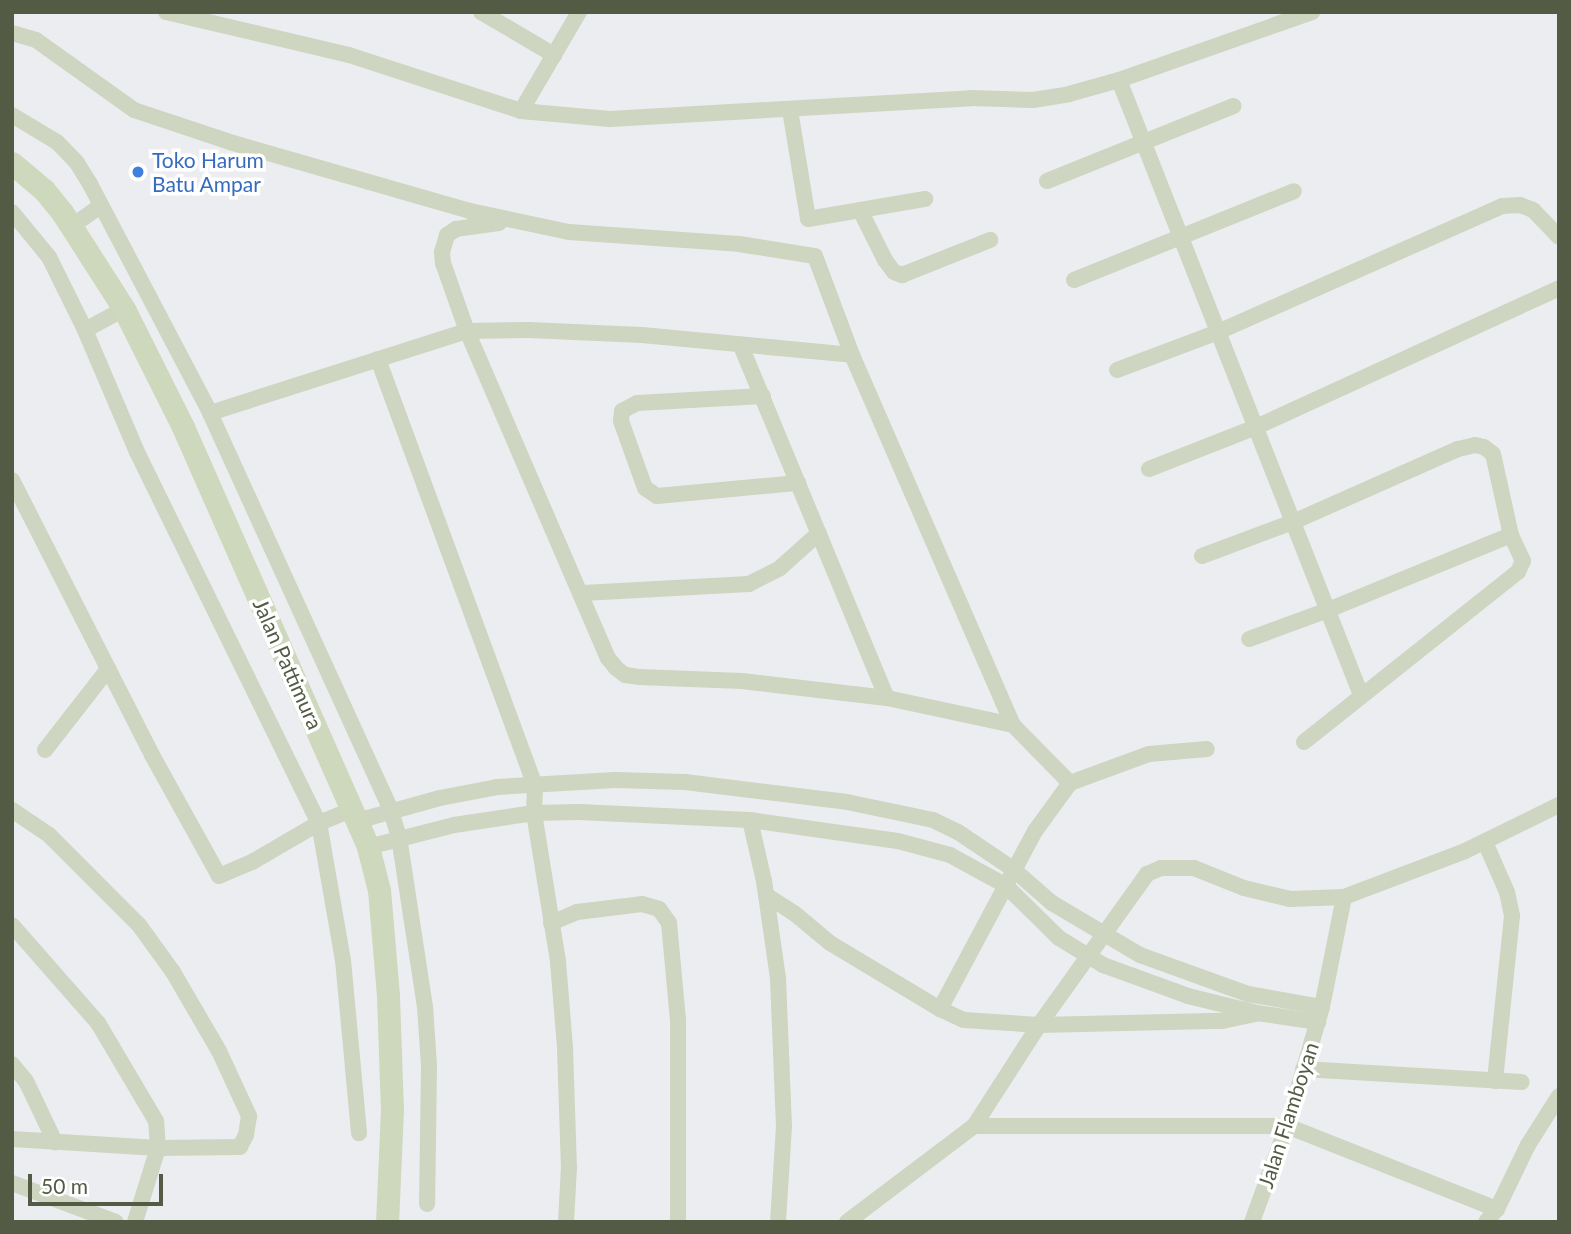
<!DOCTYPE html>
<style>
body{margin:0}
#map{position:relative;width:1571px;height:1234px;overflow:hidden;background:#ecedf0;font-family:Lato,sans-serif}
div>[style]{position:absolute}
[style*='--x']{left:calc(var(--x)*1px);top:calc(var(--y)*1px);width:calc(var(--w)*1px);rotate:calc(var(--a)*1deg)}
.street>*{height:16px;margin:-8px;padding:0 8px;transform-origin:8px;border-radius:8px;background:#ced5c1}
.secondary>*{height:23px;margin:-11.5px;padding:0 11.5px;transform-origin:11.5px;border-radius:11.5px;background:#cdd8bd}
.dots>*{width:19px;height:19px;translate:-50% -50%;box-sizing:border-box;border:4px solid #fff;border-radius:50%}
span{translate:-50% -50%;white-space:nowrap;text-align:center;line-height:1.15;-webkit-text-stroke:7px #fff;paint-order:stroke}
.shop-label{font-size:21px;color:#366cbe}
.left{translate:0 -50%;text-align:left}
.street-label{font-size:21px;color:#535b44}
.frame{position:absolute;inset:0;border:14px solid #535b44;pointer-events:none}
.scale{position:absolute;left:28px;top:1174px;width:135px;height:32px;box-sizing:border-box;border:4px solid #535b44;border-top:0;padding-left:9px;font-size:21px;line-height:24px;white-space:nowrap;color:#535b44;-webkit-text-stroke:5px #fff;paint-order:stroke}
</style>
<div id="map">
<div class="street">
<div style="--x:166;--y:12;--w:188;--a:13.2"></div>
<div style="--x:349;--y:55;--w:181;--a:18"></div>
<div style="--x:521;--y:111;--w:89;--a:5.1"></div>
<div style="--x:610;--y:119;--w:362;--a:-3.3"></div>
<div style="--x:971;--y:98;--w:62;--a:1.8"></div>
<div style="--x:1033;--y:100;--w:36;--a:-9"></div>
<div style="--x:1069;--y:94;--w:52;--a:-15.6"></div>
<div style="--x:1119;--y:80;--w:205;--a:-19.4"></div>
<div style="--x:481;--y:12;--w:85;--a:30.5"></div>
<div style="--x:12;--y:33;--w:25;--a:16"></div>
<div style="--x:36;--y:40;--w:120;--a:35.5"></div>
<div style="--x:134;--y:110;--w:104;--a:18.4"></div>
<div style="--x:233;--y:143;--w:247;--a:16"></div>
<div style="--x:470;--y:211;--w:101;--a:12"></div>
<div style="--x:569;--y:232;--w:170;--a:4"></div>
<div style="--x:739;--y:244;--w:77;--a:9"></div>
<div style="--x:815;--y:256;--w:106;--a:69.5"></div>
<div style="--x:852;--y:355;--w:404;--a:66.5"></div>
<div style="--x:1013;--y:725;--w:81;--a:45.5"></div>
<div style="--x:1070;--y:783;--w:84;--a:-20.2"></div>
<div style="--x:1149;--y:754;--w:58;--a:-4.9"></div>
<div style="--x:1119;--y:80;--w:661;--a:68.52"></div>
<div style="--x:790;--y:110;--w:110;--a:80.6"></div>
<div style="--x:808;--y:219;--w:119;--a:-9.7"></div>
<div style="--x:521;--y:111;--w:115;--a:-59.6"></div>
<div style="--x:12;--y:115;--w:52;--a:31"></div>
<div style="--x:57;--y:142;--w:29;--a:46"></div>
<div style="--x:77;--y:163;--w:25;--a:58"></div>
<div style="--x:90;--y:184;--w:259;--a:62.3"></div>
<div style="--x:210;--y:413;--w:437;--a:65.5"></div>
<div style="--x:391;--y:811;--w:27;--a:73"></div>
<div style="--x:399;--y:837;--w:171;--a:81.3"></div>
<div style="--x:425;--y:1006;--w:60;--a:86.2"></div>
<div style="--x:429;--y:1066;--w:138;--a:90.8"></div>
<div style="--x:1047;--y:181;--w:201;--a:-21.9"></div>
<div style="--x:860;--y:210;--w:56;--a:63.4"></div>
<div style="--x:885;--y:260;--w:15;--a:53"></div>
<div style="--x:894;--y:272;--w:9;--a:21"></div>
<div style="--x:902;--y:275;--w:95;--a:-21.7"></div>
<div style="--x:12;--y:212;--w:58;--a:50.6"></div>
<div style="--x:49;--y:257;--w:81;--a:63.7"></div>
<div style="--x:499;--y:223;--w:43;--a:172.1"></div>
<div style="--x:456;--y:229;--w:11;--a:146"></div>
<div style="--x:447;--y:235;--w:18;--a:106"></div>
<div style="--x:442;--y:252;--w:11;--a:85"></div>
<div style="--x:443;--y:263;--w:72;--a:70.6"></div>
<div style="--x:467;--y:331;--w:356;--a:66.7"></div>
<div style="--x:608;--y:658;--w:13;--a:51"></div>
<div style="--x:616;--y:668;--w:11;--a:38"></div>
<div style="--x:625;--y:675;--w:14;--a:8"></div>
<div style="--x:639;--y:677;--w:103;--a:2.2"></div>
<div style="--x:742;--y:681;--w:146;--a:6.7"></div>
<div style="--x:887;--y:698;--w:129;--a:12.1"></div>
<div style="--x:72;--y:226;--w:35;--a:-35"></div>
<div style="--x:1074;--y:280;--w:237;--a:-22"></div>
<div style="--x:124;--y:309;--w:44;--a:151.7"></div>
<div style="--x:85;--y:330;--w:133;--a:66.9"></div>
<div style="--x:137;--y:452;--w:413;--a:63.9"></div>
<div style="--x:319;--y:823;--w:139;--a:80.1"></div>
<div style="--x:343;--y:960;--w:174;--a:84.7"></div>
<div style="--x:741;--y:346;--w:381;--a:67.5"></div>
<div style="--x:378;--y:359;--w:455;--a:69.8"></div>
<div style="--x:535;--y:786;--w:27;--a:92"></div>
<div style="--x:534;--y:813;--w:151;--a:80.8"></div>
<div style="--x:558;--y:962;--w:86;--a:85.3"></div>
<div style="--x:565;--y:1048;--w:119;--a:88.1"></div>
<div style="--x:569;--y:1167;--w:55;--a:93.1"></div>
<div style="--x:1117;--y:370;--w:108;--a:-20.6"></div>
<div style="--x:1218;--y:332;--w:311;--a:-23.9"></div>
<div style="--x:1502;--y:206;--w:18;--a:-3"></div>
<div style="--x:1520;--y:205;--w:14;--a:21"></div>
<div style="--x:1533;--y:210;--w:37;--a:46"></div>
<div style="--x:763;--y:396;--w:126;--a:176.8"></div>
<div style="--x:637;--y:403;--w:17;--a:152"></div>
<div style="--x:622;--y:411;--w:10;--a:96"></div>
<div style="--x:621;--y:421;--w:71;--a:70.3"></div>
<div style="--x:645;--y:488;--w:14;--a:34"></div>
<div style="--x:657;--y:496;--w:142;--a:-5.3"></div>
<div style="--x:210;--y:413;--w:270;--a:-17.7"></div>
<div style="--x:467;--y:331;--w:62;--a:-0.9"></div>
<div style="--x:529;--y:330;--w:113;--a:2.5"></div>
<div style="--x:642;--y:335;--w:211;--a:5.4"></div>
<div style="--x:1149;--y:469;--w:115;--a:-21.4"></div>
<div style="--x:1256;--y:427;--w:333;--a:-24.6"></div>
<div style="--x:12;--y:480;--w:309;--a:63"></div>
<div style="--x:152;--y:755;--w:138;--a:61"></div>
<div style="--x:219;--y:876;--w:36;--a:-23"></div>
<div style="--x:252;--y:862;--w:78;--a:-30.2"></div>
<div style="--x:319;--y:823;--w:35;--a:-22"></div>
<div style="--x:1202;--y:556;--w:97;--a:-20.5"></div>
<div style="--x:1293;--y:522;--w:180;--a:-23.9"></div>
<div style="--x:1458;--y:449;--w:17;--a:-13"></div>
<div style="--x:1475;--y:445;--w:9;--a:13"></div>
<div style="--x:1484;--y:447;--w:11;--a:38"></div>
<div style="--x:1493;--y:454;--w:83;--a:77.5"></div>
<div style="--x:1511;--y:535;--w:198;--a:157.7"></div>
<div style="--x:1328;--y:610;--w:84;--a:159.8"></div>
<div style="--x:583;--y:593;--w:166;--a:-3.1"></div>
<div style="--x:749;--y:584;--w:35;--a:-27"></div>
<div style="--x:780;--y:568;--w:52;--a:-41.9"></div>
<div style="--x:1304;--y:742;--w:273;--a:-38.5"></div>
<div style="--x:1518;--y:572;--w:12;--a:-66"></div>
<div style="--x:1523;--y:561;--w:29;--a:-115"></div>
<div style="--x:45;--y:750;--w:103;--a:-52.1"></div>
<div style="--x:1070;--y:783;--w:59;--a:126.1"></div>
<div style="--x:1035;--y:831;--w:202;--a:118.1"></div>
<div style="--x:940;--y:1009;--w:26;--a:25"></div>
<div style="--x:964;--y:1020;--w:75;--a:3.8"></div>
<div style="--x:1039;--y:1025;--w:183;--a:-1.3"></div>
<div style="--x:1222;--y:1021;--w:34;--a:-12"></div>
<div style="--x:12;--y:810;--w:45;--a:34"></div>
<div style="--x:49;--y:835;--w:127;--a:45"></div>
<div style="--x:139;--y:925;--w:58;--a:54.1"></div>
<div style="--x:173;--y:972;--w:91;--a:59.8"></div>
<div style="--x:219;--y:1051;--w:72;--a:65.2"></div>
<div style="--x:249;--y:1116;--w:19;--a:99"></div>
<div style="--x:246;--y:1135;--w:13;--a:117"></div>
<div style="--x:240;--y:1147;--w:82;--a:179.3"></div>
<div style="--x:158;--y:1148;--w:27;--a:-94"></div>
<div style="--x:156;--y:1121;--w:114;--a:-120.6"></div>
<div style="--x:98;--y:1023;--w:130;--a:-131.3"></div>
<div style="--x:750;--y:820;--w:63;--a:77.1"></div>
<div style="--x:764;--y:881;--w:98;--a:81.8"></div>
<div style="--x:778;--y:978;--w:148;--a:87.7"></div>
<div style="--x:784;--y:1126;--w:96;--a:93.6"></div>
<div style="--x:357;--y:821;--w:86;--a:-15.5"></div>
<div style="--x:440;--y:798;--w:58;--a:-10.9"></div>
<div style="--x:497;--y:787;--w:118;--a:-3.4"></div>
<div style="--x:615;--y:780;--w:70;--a:1.6"></div>
<div style="--x:685;--y:782;--w:163;--a:7"></div>
<div style="--x:847;--y:802;--w:88;--a:11.8"></div>
<div style="--x:933;--y:820;--w:28;--a:26"></div>
<div style="--x:958;--y:832;--w:66;--a:33.9"></div>
<div style="--x:1013;--y:869;--w:52;--a:41.1"></div>
<div style="--x:1052;--y:903;--w:102;--a:30.6"></div>
<div style="--x:1140;--y:955;--w:115;--a:19.9"></div>
<div style="--x:1248;--y:994;--w:75;--a:10"></div>
<div style="--x:1485;--y:842;--w:55;--a:66.3"></div>
<div style="--x:1507;--y:892;--w:25;--a:78"></div>
<div style="--x:1512;--y:916;--w:166;--a:95.9"></div>
<div style="--x:368;--y:847;--w:89;--a:-14.3"></div>
<div style="--x:454;--y:825;--w:81;--a:-8.5"></div>
<div style="--x:534;--y:813;--w:45;--a:-1.3"></div>
<div style="--x:579;--y:812;--w:171;--a:2.7"></div>
<div style="--x:750;--y:820;--w:149;--a:8.1"></div>
<div style="--x:898;--y:841;--w:54;--a:15.1"></div>
<div style="--x:950;--y:855;--w:63;--a:28.6"></div>
<div style="--x:1005;--y:885;--w:76;--a:44.5"></div>
<div style="--x:1059;--y:938;--w:52;--a:31.5"></div>
<div style="--x:1103;--y:965;--w:90;--a:20"></div>
<div style="--x:1188;--y:996;--w:71;--a:13.8"></div>
<div style="--x:1257;--y:1013;--w:62;--a:8.4"></div>
<div style="--x:766;--y:895;--w:33;--a:33"></div>
<div style="--x:794;--y:913;--w:47;--a:39.8"></div>
<div style="--x:830;--y:943;--w:128;--a:31"></div>
<div style="--x:551;--y:923;--w:28;--a:-23"></div>
<div style="--x:577;--y:912;--w:65;--a:-7"></div>
<div style="--x:642;--y:904;--w:18;--a:16"></div>
<div style="--x:659;--y:909;--w:17;--a:54"></div>
<div style="--x:669;--y:923;--w:97;--a:84.7"></div>
<div style="--x:678;--y:1020;--w:202;--a:90"></div>
<div style="--x:12;--y:1064;--w:22;--a:51"></div>
<div style="--x:26;--y:1081;--w:68;--a:64.6"></div>
<div style="--x:1303;--y:1069;--w:219;--a:3.4"></div>
<div style="--x:974;--y:1126;--w:313;--a:0"></div>
<div style="--x:1287;--y:1126;--w:226;--a:21.6"></div>
<div style="--x:12;--y:1139;--w:146;--a:3.5"></div>
<div style="--x:158;--y:1148;--w:77;--a:107.3"></div>
<div style="--x:12;--y:1183;--w:111;--a:20.6"></div>
<div style="--x:847;--y:1222;--w:159;--a:-37.1"></div>
<div style="--x:974;--y:1126;--w:120;--a:-57.2"></div>
<div style="--x:1039;--y:1025;--w:186;--a:-54.4"></div>
<div style="--x:1147;--y:874;--w:15;--a:-23"></div>
<div style="--x:1161;--y:868;--w:33;--a:0"></div>
<div style="--x:1194;--y:868;--w:54;--a:21.8"></div>
<div style="--x:1244;--y:888;--w:47;--a:13.4"></div>
<div style="--x:1290;--y:899;--w:54;--a:-2.1"></div>
<div style="--x:1344;--y:897;--w:129;--a:-20.8"></div>
<div style="--x:1465;--y:851;--w:105;--a:-26.1"></div>
<div style="--x:1252;--y:1222;--w:102;--a:-70"></div>
<div style="--x:1287;--y:1126;--w:124;--a:-73.6"></div>
<div style="--x:1322;--y:1007;--w:112;--a:-78.7"></div>
<div style="--x:1486;--y:1222;--w:17;--a:-50"></div>
<div style="--x:1497;--y:1209;--w:71;--a:-64.2"></div>
<div style="--x:1528;--y:1145;--w:58;--a:-57.7"></div>
</div>
<div class="secondary">
<div style="--x:12;--y:163;--w:42;--a:40.2"></div>
<div style="--x:44;--y:190;--w:28;--a:51"></div>
<div style="--x:62;--y:212;--w:115;--a:57.4"></div>
<div style="--x:124;--y:309;--w:132;--a:63.4"></div>
<div style="--x:183;--y:427;--w:459;--a:66.2"></div>
<div style="--x:368;--y:847;--w:44;--a:75.7"></div>
<div style="--x:379;--y:890;--w:106;--a:85.1"></div>
<div style="--x:388;--y:996;--w:113;--a:88"></div>
<div style="--x:392;--y:1109;--w:113;--a:92.5"></div>
</div>
<div class="dots">
<div style="left:138px;top:172px;background:#3f7fe0"></div>
</div>
<div class="shop-label">
<span class="left" style="left:152px;top:172px">Toko Harum<br>Batu Ampar</span>
</div>
<div class="street-label">
<span style="left:288px;top:664px;rotate:66deg">Jalan Pattimura</span>
<span style="left:1288px;top:1115px;rotate:-72deg">Jalan Flamboyan</span>
</div>
<div class="frame"></div>
<div class="scale">50 m</div>
</div>
